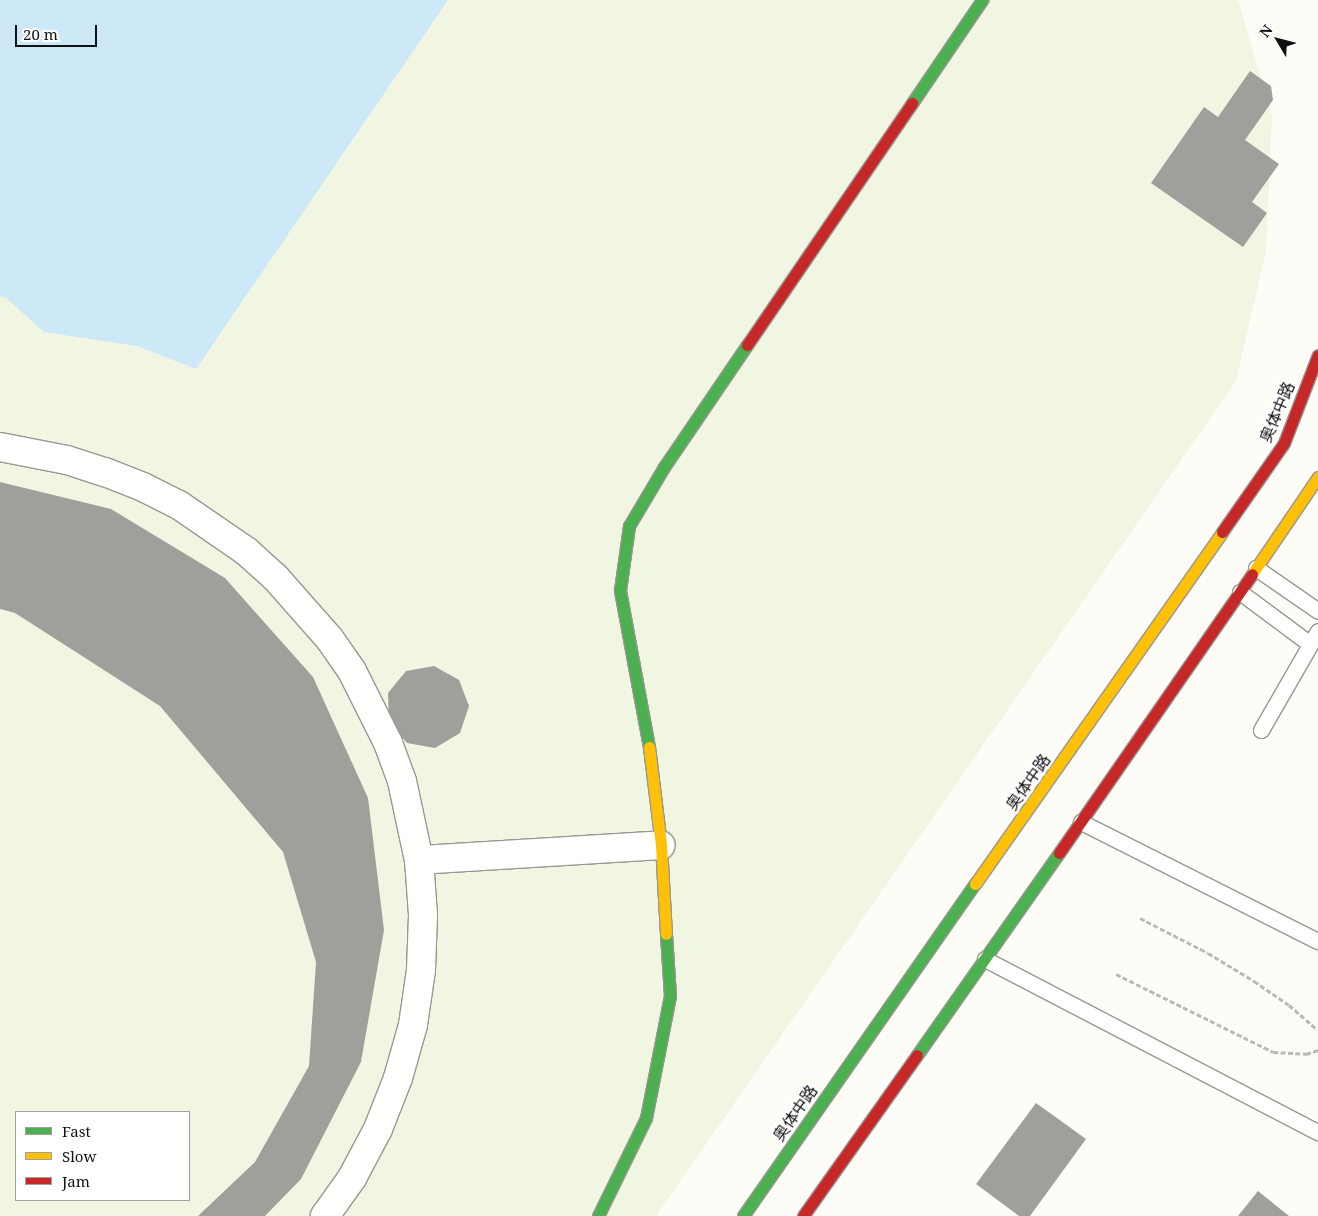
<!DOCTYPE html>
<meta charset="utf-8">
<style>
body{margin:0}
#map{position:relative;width:1318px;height:1216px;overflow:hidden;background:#fdfcf7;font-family:"Noto Serif","Noto Sans SC",serif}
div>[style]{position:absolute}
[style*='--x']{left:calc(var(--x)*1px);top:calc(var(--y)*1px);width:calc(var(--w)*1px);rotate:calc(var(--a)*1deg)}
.pitch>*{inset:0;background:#f0f6e1}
.water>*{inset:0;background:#cde8f7}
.building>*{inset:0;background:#a19f9c}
.path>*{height:3px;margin-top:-1.5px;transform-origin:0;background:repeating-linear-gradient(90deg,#b9b9b8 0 5px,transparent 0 7.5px)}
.roads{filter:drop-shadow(1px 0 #979795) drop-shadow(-1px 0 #979795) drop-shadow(0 1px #979795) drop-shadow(0 -1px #979795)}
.lane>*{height:15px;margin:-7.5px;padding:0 7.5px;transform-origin:7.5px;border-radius:7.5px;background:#fffffe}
.street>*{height:28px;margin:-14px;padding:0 14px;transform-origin:14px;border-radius:14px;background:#fffffe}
.fast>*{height:11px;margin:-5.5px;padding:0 5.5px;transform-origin:5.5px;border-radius:5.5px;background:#4caf50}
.slow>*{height:11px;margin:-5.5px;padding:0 5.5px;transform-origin:5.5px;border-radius:5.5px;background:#ffc107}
.jam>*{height:11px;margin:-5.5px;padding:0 5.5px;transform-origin:5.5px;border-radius:5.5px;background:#c62828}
span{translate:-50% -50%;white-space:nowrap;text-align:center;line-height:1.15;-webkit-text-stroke:5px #fff;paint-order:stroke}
.street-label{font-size:16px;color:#111}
.legend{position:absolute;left:15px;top:1111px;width:175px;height:90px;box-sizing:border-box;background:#fff;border:1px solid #a0a0a0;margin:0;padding:6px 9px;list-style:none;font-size:15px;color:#111}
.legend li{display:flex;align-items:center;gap:10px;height:25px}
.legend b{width:25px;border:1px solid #a0a0a0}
.north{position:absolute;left:1253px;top:15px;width:50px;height:50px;-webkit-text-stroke:4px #fff;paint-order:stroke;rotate:307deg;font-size:14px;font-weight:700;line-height:20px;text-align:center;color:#111}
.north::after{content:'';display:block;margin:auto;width:18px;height:22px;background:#111;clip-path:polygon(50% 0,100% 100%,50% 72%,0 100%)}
.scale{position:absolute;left:15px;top:25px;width:82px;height:22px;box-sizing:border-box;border:2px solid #111;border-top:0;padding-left:6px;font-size:15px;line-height:18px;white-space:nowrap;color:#111;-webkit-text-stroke:4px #fff;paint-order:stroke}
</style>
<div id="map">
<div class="pitch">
<div style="clip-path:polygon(evenodd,0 0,1238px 0,1272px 116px,1266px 251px,1236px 381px,656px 1216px,0 1216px,0 0,16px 1112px,189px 1112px,189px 1200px,16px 1200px,16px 1112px)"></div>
</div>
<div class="water">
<div style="clip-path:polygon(0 0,448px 0,196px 369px,137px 346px,44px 332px,6px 298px,0 296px)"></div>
</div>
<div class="building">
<div style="clip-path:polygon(1250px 71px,1271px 86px,1273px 100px,1245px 140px,1279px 164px,1252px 202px,1267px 213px,1243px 247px,1151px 183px,1204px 107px,1218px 117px)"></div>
<div style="clip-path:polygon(0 482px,111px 509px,225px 578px,313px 677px,368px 798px,384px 930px,361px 1062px,301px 1179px,265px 1216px,198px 1216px,255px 1162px,309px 1066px,316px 962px,283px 852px,160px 706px,15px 613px,0 609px)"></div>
<div style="clip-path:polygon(434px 666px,459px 680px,469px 706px,460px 733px,435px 748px,407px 743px,389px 722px,388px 693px,406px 671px)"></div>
<div style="clip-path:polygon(1036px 1103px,1086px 1139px,1030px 1216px,1019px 1216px,976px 1184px)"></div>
<div style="clip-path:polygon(1258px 1191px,1289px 1216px,1238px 1216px)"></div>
</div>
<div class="path">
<div style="--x:1140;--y:918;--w:76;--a:27.2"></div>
<div style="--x:1208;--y:953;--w:54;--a:31.3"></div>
<div style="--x:1254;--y:981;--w:42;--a:34.4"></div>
<div style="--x:1289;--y:1005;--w:38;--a:41"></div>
<div style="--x:1116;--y:974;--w:175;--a:26.4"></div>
<div style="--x:1273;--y:1052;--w:33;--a:3"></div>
<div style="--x:1306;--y:1054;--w:13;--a:-18"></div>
</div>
<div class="roads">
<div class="lane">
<div style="--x:1256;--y:568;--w:75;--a:34.7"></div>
<div style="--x:1240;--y:592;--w:87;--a:36.6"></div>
<div style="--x:1261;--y:730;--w:114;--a:-60.1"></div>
<div style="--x:1081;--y:822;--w:265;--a:26.7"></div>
<div style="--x:985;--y:959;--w:375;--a:27.5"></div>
</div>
<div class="street">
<div style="--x:0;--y:447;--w:68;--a:11"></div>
<div style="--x:67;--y:460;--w:40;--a:18"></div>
<div style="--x:105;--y:472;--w:41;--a:21.5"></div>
<div style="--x:143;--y:487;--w:40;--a:26.6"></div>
<div style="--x:179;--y:505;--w:81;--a:34.5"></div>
<div style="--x:246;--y:551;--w:39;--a:42"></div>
<div style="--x:275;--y:577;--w:81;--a:48.5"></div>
<div style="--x:329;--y:638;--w:40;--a:55.1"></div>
<div style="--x:352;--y:671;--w:80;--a:63.4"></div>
<div style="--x:388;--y:743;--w:40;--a:69.8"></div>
<div style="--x:402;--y:781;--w:81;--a:77.9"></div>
<div style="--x:419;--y:860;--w:55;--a:85.8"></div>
<div style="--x:423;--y:915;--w:55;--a:92.1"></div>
<div style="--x:421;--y:970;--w:56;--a:98.3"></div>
<div style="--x:413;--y:1025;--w:55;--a:105.8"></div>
<div style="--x:398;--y:1078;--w:55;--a:111.4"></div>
<div style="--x:378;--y:1129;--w:55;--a:118"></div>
<div style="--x:352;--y:1178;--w:47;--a:125.4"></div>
<div style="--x:419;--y:860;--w:242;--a:-3.5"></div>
</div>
<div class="fast">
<div style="--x:912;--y:103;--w:125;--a:-55.8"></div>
<div style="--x:649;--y:747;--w:160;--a:-100.5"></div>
<div style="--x:620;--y:590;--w:65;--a:-82"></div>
<div style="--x:629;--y:526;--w:69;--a:-59.3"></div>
<div style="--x:664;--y:467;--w:148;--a:-55.8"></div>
<div style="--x:917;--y:1055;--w:247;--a:-54.9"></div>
<div style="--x:598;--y:1216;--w:109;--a:-63.9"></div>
<div style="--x:646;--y:1118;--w:124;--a:-78.9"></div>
<div style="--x:670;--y:996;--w:62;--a:-93.7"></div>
<div style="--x:743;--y:1216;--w:405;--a:-55.1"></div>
</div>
<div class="slow">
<div style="--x:1252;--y:574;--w:117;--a:-55.8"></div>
<div style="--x:649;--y:747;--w:99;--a:83"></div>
<div style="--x:661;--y:845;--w:89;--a:86.8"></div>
<div style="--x:975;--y:884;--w:430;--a:-54.9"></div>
</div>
<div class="jam">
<div style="--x:747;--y:345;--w:293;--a:-55.7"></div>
<div style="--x:1222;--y:532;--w:108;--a:-55.1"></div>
<div style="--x:1284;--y:443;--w:94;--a:-68.9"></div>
<div style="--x:1059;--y:853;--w:339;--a:-55.3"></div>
<div style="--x:803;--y:1216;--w:197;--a:-54.7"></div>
</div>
</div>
<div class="street-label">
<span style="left:1277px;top:412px;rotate:-67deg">奥体中路</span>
<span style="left:1028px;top:782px;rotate:-55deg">奥体中路</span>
<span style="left:795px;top:1113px;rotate:-55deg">奥体中路</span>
</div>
<ul class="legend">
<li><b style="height:6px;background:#4caf50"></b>Fast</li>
<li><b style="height:6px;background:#ffc107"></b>Slow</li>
<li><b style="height:6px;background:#c62828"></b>Jam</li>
</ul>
<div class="north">N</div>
<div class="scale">20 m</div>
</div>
